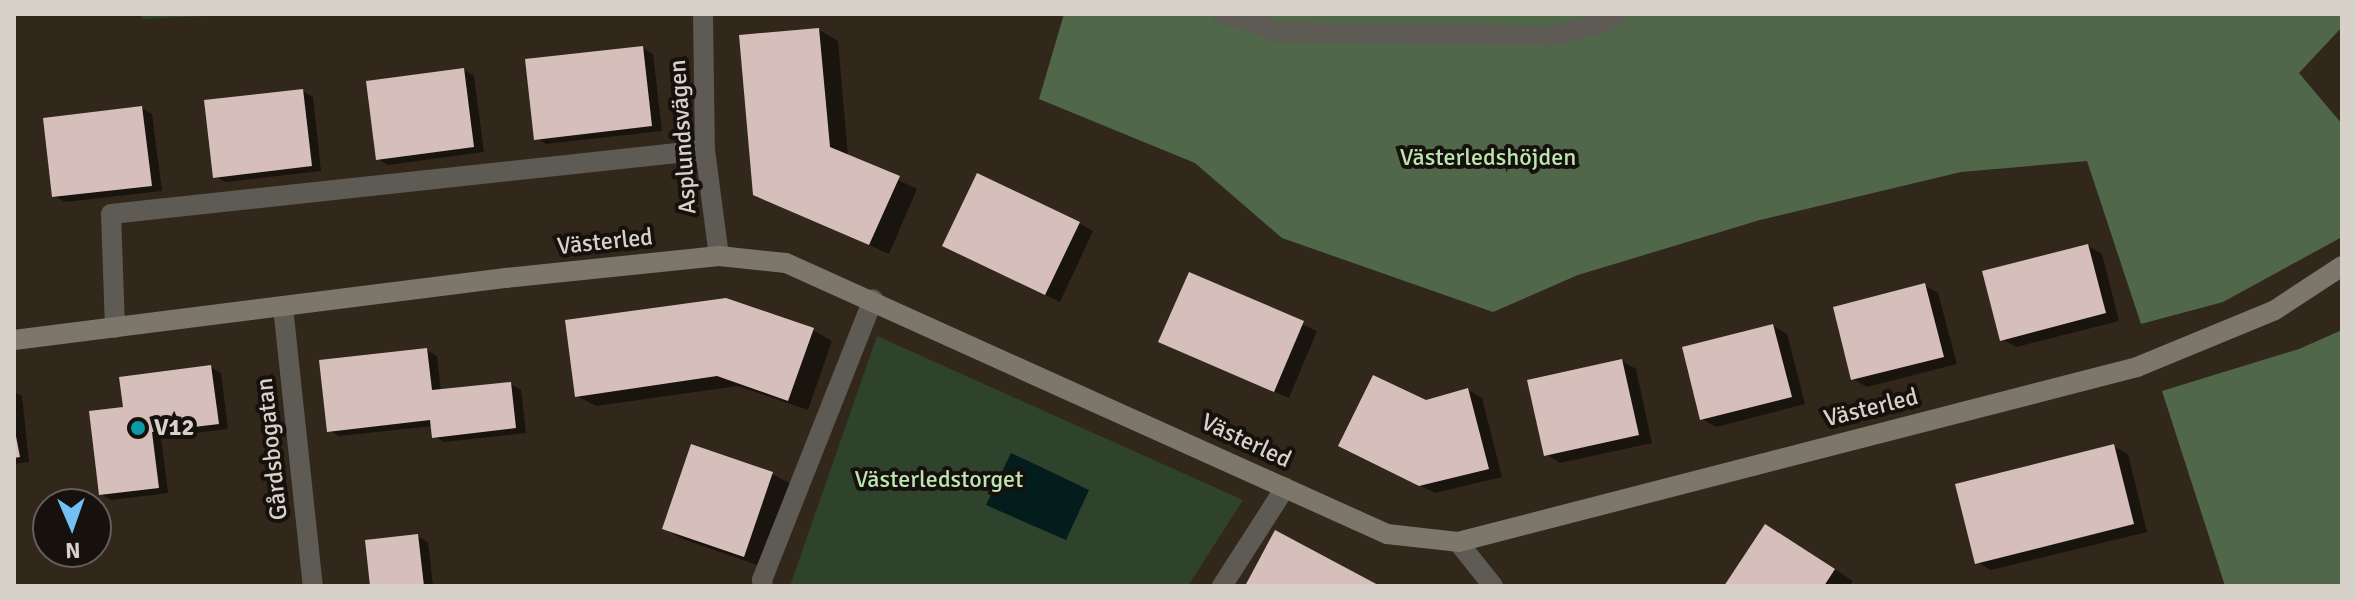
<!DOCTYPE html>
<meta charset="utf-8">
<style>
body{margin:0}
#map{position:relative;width:2356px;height:600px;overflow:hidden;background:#32271b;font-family:Signika,sans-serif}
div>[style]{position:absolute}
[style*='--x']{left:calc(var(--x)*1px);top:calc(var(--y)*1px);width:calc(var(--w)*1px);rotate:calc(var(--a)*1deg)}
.green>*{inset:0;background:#2f422b}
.forest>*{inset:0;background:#50674a}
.water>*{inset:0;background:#031c1c}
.shadow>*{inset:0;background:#0007}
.building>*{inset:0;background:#d6bfbb}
.street>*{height:20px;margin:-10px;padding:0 10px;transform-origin:10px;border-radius:10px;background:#5e5b54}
.secondary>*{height:20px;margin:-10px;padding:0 10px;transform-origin:10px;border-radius:10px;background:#7c766b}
.dots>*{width:22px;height:22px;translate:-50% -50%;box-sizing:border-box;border:4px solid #16110c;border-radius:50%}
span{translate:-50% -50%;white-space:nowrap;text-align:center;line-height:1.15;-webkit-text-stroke:8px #16110c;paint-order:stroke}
.street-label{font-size:24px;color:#d8d1c9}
.park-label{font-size:24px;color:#bbe5b1}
.poi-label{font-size:24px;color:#d8d1c9;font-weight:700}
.left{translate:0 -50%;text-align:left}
.frame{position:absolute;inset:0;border:16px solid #d8d1c9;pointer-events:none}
.north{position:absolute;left:32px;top:488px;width:80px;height:80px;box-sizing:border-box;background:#16110c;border:2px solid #645e58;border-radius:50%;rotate:178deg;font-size:22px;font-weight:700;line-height:32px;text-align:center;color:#d8d1c9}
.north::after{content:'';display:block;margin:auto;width:28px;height:36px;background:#72c1f5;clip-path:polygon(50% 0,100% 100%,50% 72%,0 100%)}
</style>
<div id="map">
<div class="green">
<div style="clip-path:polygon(142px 14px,247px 14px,142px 19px)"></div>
<div style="clip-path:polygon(877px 336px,1243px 500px,1188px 586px,790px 586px)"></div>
</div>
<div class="forest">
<div style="clip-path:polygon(1064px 14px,2342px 14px,2342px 27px,2299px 73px,2342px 124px,2342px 237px,2223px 302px,2141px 324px,2087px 161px,1961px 172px,1760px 220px,1578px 275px,1493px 312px,1282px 238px,1195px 163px,1039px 99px)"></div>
<div style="clip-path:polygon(2342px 330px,2342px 586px,2225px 586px,2162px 391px,2299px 349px)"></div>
</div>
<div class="water">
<div style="clip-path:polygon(1011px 453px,1089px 490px,1066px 540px,986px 505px)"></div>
</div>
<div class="shadow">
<div style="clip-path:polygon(819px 30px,838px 41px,848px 156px,917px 189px,889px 254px,755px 194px)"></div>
<div style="clip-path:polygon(643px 48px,653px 54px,662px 131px,546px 144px,536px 138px)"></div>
<div style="clip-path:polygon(464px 70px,474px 76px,484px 152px,388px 165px,378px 159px)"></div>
<div style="clip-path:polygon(302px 91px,313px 97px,321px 171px,225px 182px,215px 176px)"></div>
<div style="clip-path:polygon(142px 108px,152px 114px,162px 191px,65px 202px,54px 196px)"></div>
<div style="clip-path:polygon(1079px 223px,1093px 231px,1060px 302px,959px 254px)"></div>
<div style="clip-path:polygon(2088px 246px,2102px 254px,2119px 321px,2016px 347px,2002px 339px)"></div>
<div style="clip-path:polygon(1190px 274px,1317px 331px,1289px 398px,1175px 349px)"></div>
<div style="clip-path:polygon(1924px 285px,1938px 293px,1957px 364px,1867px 387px,1853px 379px)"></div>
<div style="clip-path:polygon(1773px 326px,1787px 334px,1805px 404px,1716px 427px,1702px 419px)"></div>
<div style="clip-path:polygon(813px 330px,832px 341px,808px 410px,738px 386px,596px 406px,577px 396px)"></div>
<div style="clip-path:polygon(427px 350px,437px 356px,441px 391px,511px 384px,521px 390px,526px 433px,444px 442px,434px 436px,433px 426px,339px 436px,329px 430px)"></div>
<div style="clip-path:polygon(1622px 361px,1636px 369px,1652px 443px,1560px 463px,1546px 454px)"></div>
<div style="clip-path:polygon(211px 367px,221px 373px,228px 429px,161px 437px,168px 493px,111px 500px,101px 494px,125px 409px)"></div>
<div style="clip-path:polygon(1468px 390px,1482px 398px,1502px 477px,1435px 493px,1354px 454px,1425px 402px)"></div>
<div style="clip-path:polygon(14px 392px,22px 396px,29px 462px,14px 464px)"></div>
<div style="clip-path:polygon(2113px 446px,2128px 454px,2147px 532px,1991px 570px,1977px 562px)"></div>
<div style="clip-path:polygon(772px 474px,791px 484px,763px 567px,683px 539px,664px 529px)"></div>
<div style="clip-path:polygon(417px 536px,428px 542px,433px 586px,372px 586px)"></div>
<div style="clip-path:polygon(1785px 537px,1853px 581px,1850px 586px,1727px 586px)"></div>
</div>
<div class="building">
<div style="clip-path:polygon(819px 28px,830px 147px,900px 176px,869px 245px,753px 195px,739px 35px)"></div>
<div style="clip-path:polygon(643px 46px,652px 126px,534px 140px,525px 59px)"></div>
<div style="clip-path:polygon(464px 68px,474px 147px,376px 160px,366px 81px)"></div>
<div style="clip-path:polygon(303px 89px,312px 166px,213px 178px,204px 100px)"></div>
<div style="clip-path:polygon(142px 106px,152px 186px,52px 197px,43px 118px)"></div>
<div style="clip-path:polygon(977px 173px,1080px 222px,1045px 295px,942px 246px)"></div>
<div style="clip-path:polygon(2088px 244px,2106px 313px,2000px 341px,1982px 271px)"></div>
<div style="clip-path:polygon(1189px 272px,1304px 321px,1274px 392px,1158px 342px)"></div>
<div style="clip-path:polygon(1925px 283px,1944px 357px,1851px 380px,1833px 307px)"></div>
<div style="clip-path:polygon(726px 298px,814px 328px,788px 401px,717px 376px,575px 397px,565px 320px)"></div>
<div style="clip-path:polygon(1773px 324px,1792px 397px,1700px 420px,1682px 347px)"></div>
<div style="clip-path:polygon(427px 348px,432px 390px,511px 382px,516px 428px,432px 438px,430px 420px,327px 432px,319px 360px)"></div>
<div style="clip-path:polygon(1622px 359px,1639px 435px,1544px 456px,1527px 380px)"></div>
<div style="clip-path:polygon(211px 365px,219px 424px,152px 432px,159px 488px,99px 495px,89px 411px,123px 407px,119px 377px)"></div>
<div style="clip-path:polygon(1373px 375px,1426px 400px,1468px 388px,1489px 469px,1419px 486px,1338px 446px)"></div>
<div style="clip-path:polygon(14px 426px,20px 457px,14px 458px)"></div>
<div style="clip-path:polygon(691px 444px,773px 472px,744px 557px,662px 529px)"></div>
<div style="clip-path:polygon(2114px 444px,2134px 524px,1975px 564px,1955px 484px)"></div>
<div style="clip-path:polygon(1765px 524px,1835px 569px,1824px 586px,1724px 586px)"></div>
<div style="clip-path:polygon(1275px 530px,1380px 586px,1245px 586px)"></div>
<div style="clip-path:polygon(418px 534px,424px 586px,370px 586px,365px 540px)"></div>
</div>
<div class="street">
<div style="--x:703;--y:14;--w:136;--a:89.2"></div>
<div style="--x:705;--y:150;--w:107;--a:82.5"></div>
<div style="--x:1222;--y:14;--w:41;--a:15.8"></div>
<div style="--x:1261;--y:25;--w:16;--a:27"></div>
<div style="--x:1275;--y:32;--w:277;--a:0.8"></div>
<div style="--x:1552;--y:36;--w:55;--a:-14.8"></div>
<div style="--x:1605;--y:22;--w:14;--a:-34"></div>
<div style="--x:283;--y:307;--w:281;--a:83.9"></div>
<div style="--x:115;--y:328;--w:114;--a:-92"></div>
<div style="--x:111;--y:214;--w:597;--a:-6.15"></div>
<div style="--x:1458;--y:542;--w:56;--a:51.5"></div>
<div style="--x:763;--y:586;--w:6;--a:-99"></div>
<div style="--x:762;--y:580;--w:302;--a:-68.4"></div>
<div style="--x:1222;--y:586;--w:117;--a:-57.3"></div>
</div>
<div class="secondary">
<div style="--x:14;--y:340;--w:496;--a:-7.2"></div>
<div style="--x:506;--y:278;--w:214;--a:-5.9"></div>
<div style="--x:719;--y:256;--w:67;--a:6"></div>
<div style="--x:786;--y:263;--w:659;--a:24.27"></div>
<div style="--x:1387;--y:534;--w:71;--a:6.4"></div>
<div style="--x:1458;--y:542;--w:701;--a:-14.45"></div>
<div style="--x:2137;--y:367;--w:149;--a:-22.4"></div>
<div style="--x:2275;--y:310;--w:80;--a:-33.3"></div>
</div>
<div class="dots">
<div style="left:138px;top:428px;background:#0f9aa8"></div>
</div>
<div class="street-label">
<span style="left:683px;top:137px;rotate:-94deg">Asplundsvägen</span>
<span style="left:605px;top:242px;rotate:-6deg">Västerled</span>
<span style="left:1871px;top:408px;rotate:-14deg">Västerled</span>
<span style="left:1246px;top:441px;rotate:25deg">Västerled</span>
<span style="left:272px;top:449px;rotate:-96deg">Gårdsbogatan</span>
</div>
<div class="park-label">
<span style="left:1488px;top:158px">Västerledshöjden</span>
<span style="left:939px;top:480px">Västerledstorget</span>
</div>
<div class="poi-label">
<span class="left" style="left:154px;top:428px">V12</span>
</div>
<div class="frame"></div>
<div class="north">N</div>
</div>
